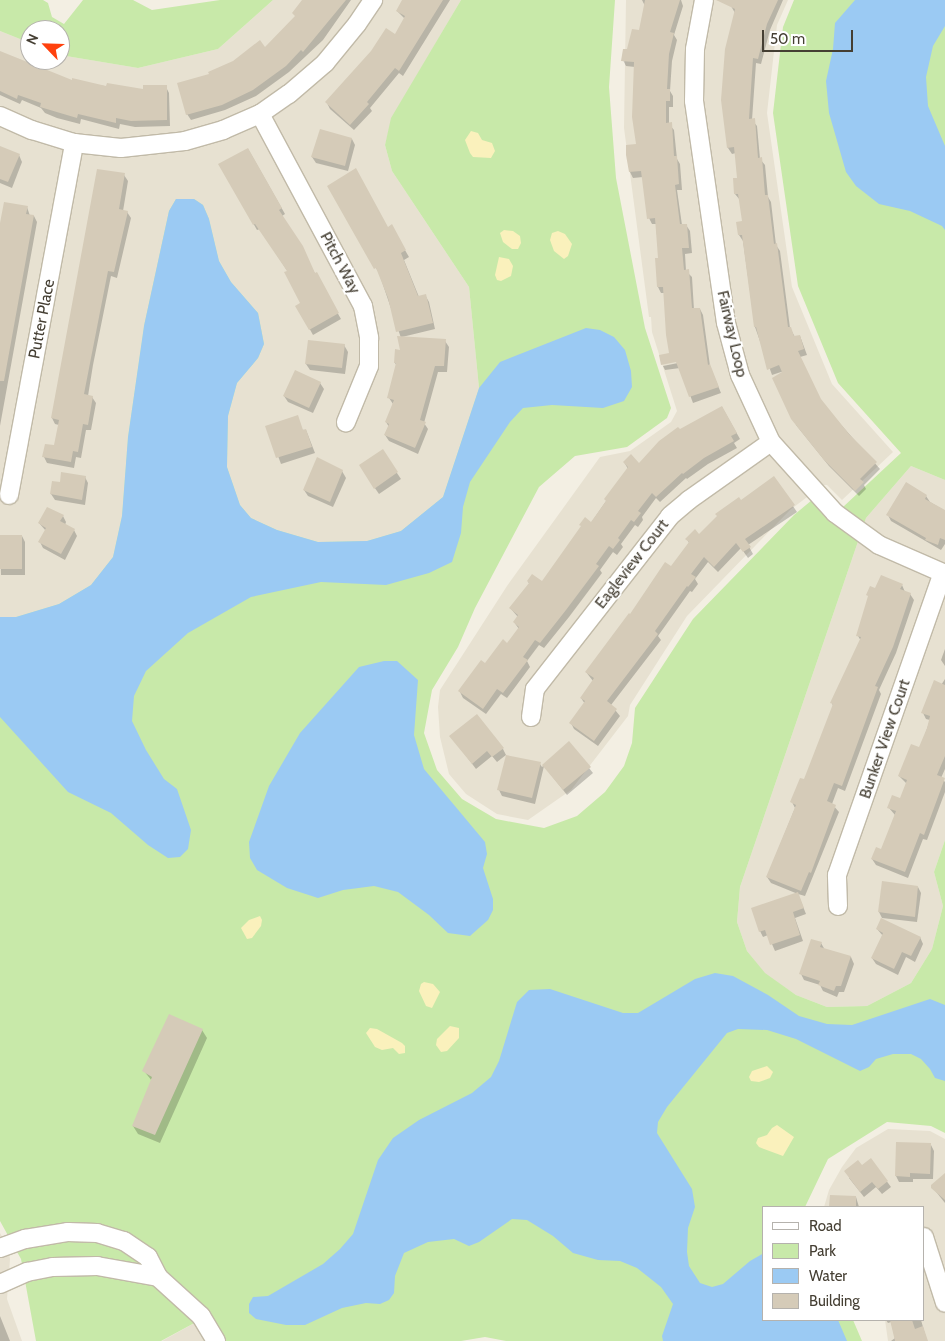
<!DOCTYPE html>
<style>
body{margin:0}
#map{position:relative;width:945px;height:1341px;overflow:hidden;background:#f3efe3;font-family:Cabin,sans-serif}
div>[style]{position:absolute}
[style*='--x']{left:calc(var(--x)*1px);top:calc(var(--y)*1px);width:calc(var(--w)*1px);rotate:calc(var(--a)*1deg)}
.residential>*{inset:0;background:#e7e1d1}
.green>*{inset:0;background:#c8e9a9}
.sand>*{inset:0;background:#faf1bc}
.water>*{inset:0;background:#9bcaf3}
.shadow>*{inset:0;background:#0003}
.building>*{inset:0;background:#d5cbb8}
.roads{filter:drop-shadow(1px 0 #c1baa8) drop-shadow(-1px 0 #c1baa8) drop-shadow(0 1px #c1baa8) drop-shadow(0 -1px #c1baa8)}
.minor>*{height:18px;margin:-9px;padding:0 9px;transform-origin:9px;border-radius:9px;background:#fff}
span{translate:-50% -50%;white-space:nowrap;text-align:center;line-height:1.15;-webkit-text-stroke:4px #fff;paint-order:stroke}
.street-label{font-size:16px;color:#453f33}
.legend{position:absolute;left:762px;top:1206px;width:162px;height:115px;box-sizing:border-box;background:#fff;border:1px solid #b5b2ad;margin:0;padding:6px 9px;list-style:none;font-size:15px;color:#453f33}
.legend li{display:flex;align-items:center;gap:10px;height:25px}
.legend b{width:25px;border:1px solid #b5b2ad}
.north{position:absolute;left:20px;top:20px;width:50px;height:50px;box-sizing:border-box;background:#fff;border:1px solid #b5b2ad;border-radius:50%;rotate:294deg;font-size:14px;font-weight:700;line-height:20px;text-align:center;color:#453f33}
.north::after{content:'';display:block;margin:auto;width:18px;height:22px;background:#ff410e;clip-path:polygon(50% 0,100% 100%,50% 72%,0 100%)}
.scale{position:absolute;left:762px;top:30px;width:91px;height:22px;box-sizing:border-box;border:2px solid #453f33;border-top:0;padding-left:6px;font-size:15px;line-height:18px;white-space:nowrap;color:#453f33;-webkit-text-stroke:4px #fff;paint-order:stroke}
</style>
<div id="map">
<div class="residential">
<div style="clip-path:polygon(273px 0,461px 0,392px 118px,385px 145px,392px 171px,469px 287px,479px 388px,443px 497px,401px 531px,367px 541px,318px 542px,277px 530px,251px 518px,240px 505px,227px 467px,228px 416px,237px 383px,258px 358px,258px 313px,231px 282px,219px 261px,209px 219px,144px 326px,128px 437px,122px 516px,113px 557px,91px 585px,59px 604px,16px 617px,0 617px,0 31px,30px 43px,30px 60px,60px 60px,60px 55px,138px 68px,218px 49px)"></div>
<div style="clip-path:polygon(626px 0,788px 0,777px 25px,767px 113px,792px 287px,832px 384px,893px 452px,842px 500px,827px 485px,823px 485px,790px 510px,687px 616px,630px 705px,628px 716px,571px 790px,528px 820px,497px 814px,466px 794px,449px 774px,440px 737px,438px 707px,440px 690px,507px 586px,600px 457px,630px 451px,671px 422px,677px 411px,652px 332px,651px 317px,649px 317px,624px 128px)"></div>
<div style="clip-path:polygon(911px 466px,945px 480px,945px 840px,934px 872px,943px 906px,932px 949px,911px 983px,867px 1006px,827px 1007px,796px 995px,765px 974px,747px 951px,737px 922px,740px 887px,866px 518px)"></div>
<div style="clip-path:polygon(888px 1129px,930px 1131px,945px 1139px,945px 1341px,888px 1341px,885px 1320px,924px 1320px,924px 1207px,824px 1207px,829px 1190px,842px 1167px,856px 1148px)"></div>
<div style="clip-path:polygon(0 1233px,8px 1248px,10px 1259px,7px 1299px,22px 1341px,0 1341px)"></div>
<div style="clip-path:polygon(211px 1314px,226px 1341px,162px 1341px)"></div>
</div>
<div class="green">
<div style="clip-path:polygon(0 0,43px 0,48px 3px,52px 17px,64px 24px,83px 0,133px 0,152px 10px,220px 0,273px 0,218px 49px,138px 68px,60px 55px,60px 30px,30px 30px,30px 43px,0 31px)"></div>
<div style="clip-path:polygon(461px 0,615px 0,609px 87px,616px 178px,645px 328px,671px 408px,667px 418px,627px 447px,575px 456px,539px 487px,475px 608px,458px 647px,432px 690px,424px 733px,437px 770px,462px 799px,496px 819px,544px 828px,577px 816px,605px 792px,624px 766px,632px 743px,635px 708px,693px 619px,794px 515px,824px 490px,843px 507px,901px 453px,838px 383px,798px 286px,773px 113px,783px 27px,794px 0,945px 0,945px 480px,911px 466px,866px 518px,740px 887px,737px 922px,747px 951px,765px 973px,796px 995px,827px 1007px,867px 1006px,911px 983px,932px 949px,943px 906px,934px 872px,945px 840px,945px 1133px,931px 1126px,887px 1122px,828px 1159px,805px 1207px,764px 1207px,764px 1320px,853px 1320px,862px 1341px,506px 1341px,485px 1337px,461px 1341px,226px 1341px,211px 1314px,161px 1341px,36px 1341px,21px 1259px,0 1221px,0 617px,16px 617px,59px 604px,91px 585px,113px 557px,122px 516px,128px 437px,144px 326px,169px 211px,176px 199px,194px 199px,203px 205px,209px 219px,219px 261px,231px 282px,258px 313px,264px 344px,258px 358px,237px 383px,228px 416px,227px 467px,240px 505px,251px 518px,277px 530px,318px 542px,367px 541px,401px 531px,443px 497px,479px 388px,469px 287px,392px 171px,385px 145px,391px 118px)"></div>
</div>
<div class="sand">
<div style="clip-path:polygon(471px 131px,478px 133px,482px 140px,492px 143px,495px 151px,491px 158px,473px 157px,470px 153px,465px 140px)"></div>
<div style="clip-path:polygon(504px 230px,513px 231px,520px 236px,521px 243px,518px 249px,512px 249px,503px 242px,500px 233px)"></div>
<div style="clip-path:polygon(558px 231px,565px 234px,572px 244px,568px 256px,564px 259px,554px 251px,550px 240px,552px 233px)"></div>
<div style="clip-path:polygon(499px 257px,509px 259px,513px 266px,511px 276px,501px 281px,497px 280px,495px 275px)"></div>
<div style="clip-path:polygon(260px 916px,262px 920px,261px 926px,252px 938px,247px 939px,241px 928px,249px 920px)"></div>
<div style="clip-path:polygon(424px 982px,433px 984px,440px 992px,432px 1008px,426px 1006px,419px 991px,421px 984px)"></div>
<div style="clip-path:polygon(450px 1026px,459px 1028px,459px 1038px,447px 1051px,441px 1052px,436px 1045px,437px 1039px)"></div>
<div style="clip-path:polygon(370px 1028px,377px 1029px,402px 1043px,405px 1046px,405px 1053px,399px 1054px,393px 1048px,382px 1050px,375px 1047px,366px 1033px)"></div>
<div style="clip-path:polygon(767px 1066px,773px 1072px,770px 1078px,759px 1082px,751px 1081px,749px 1077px,752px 1071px)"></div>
<div style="clip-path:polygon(777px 1125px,794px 1137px,783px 1156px,759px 1147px,756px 1143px,758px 1138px,767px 1135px,772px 1128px)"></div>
</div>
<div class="water">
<div style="clip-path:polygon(855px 0,945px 0,945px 26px,933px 46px,926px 77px,928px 106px,945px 146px,945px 230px,942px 226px,910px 211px,879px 204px,856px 186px,846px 172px,829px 113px,826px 81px,833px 49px,835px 23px)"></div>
<div style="clip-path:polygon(176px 199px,194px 199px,203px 205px,209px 219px,219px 261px,231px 282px,258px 313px,264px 344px,258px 358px,237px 383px,228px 416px,227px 467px,240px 505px,251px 518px,277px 530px,318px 542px,367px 541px,401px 531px,443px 497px,479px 388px,500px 362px,586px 328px,600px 330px,614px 337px,625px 350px,631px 371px,632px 387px,624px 401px,603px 408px,552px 405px,523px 408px,510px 422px,470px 482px,463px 507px,461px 533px,452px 562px,429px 573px,386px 585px,321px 582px,251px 597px,188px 633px,146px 671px,134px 696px,132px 721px,146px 750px,164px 779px,177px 789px,191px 830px,188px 849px,180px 857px,168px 858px,148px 845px,111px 813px,68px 792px,0 717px,0 617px,16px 617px,59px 604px,91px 585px,113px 557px,122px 516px,128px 437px,144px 326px,169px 211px)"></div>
<div style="clip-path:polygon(384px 661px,397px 661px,418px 680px,414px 735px,424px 769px,485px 842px,487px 854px,483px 868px,493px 899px,493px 910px,488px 920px,470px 936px,448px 933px,429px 915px,398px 892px,374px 886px,343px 890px,318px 898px,287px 888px,257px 870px,250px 858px,249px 842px,269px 786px,300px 733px,359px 667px)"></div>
<div style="clip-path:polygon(715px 973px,733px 976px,768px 995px,799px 1016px,827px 1024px,852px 1025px,930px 999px,945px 1005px,945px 1081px,935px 1078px,930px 1069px,921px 1059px,911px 1054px,893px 1054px,876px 1059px,869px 1067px,860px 1071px,796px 1039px,767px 1030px,738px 1029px,727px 1033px,667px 1107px,658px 1122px,657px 1133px,692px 1189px,695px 1207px,688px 1228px,687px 1252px,689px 1266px,700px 1283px,712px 1287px,723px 1284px,750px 1261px,764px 1253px,764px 1320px,838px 1320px,847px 1341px,663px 1341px,662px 1336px,673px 1304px,661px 1287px,637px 1268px,620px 1261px,598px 1260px,573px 1253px,553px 1236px,527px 1220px,512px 1219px,479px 1242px,469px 1246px,454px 1239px,428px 1242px,404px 1253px,395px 1276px,394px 1293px,389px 1300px,380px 1304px,366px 1303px,342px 1308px,305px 1325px,286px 1325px,256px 1319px,249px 1313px,249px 1304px,253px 1297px,268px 1296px,323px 1264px,340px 1249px,353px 1234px,378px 1160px,393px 1138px,419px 1120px,472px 1093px,491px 1077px,499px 1061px,517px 1002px,529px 990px,550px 989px,623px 1013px,638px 1013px,695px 979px)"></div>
</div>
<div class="shadow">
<div style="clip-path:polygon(303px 0,351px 0,323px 40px,289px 72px,256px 96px,225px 110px,191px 120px,187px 114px,210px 75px,265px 49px,296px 17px)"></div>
<div style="clip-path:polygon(404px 0,450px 0,403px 76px,399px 73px,370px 108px,372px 111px,354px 130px,330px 109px,327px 103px,396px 36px,405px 19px,397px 11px)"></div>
<div style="clip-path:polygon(642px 0,681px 0,683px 6px,674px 35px,677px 40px,672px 61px,670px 91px,673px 96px,673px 107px,669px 107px,669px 124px,674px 130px,677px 159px,680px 164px,682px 190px,677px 190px,682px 225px,686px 225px,690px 231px,692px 253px,685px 254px,686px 271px,692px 277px,694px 310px,700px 309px,703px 315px,710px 366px,721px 393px,693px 403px,680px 368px,665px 370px,663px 366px,683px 362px,671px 354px,665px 293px,661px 293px,658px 287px,659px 259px,656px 224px,652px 224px,649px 218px,643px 177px,633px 178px,630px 172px,637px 146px,635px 67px,626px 66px,623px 60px,640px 32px,645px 6px)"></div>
<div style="clip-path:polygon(734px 0,783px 0,770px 30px,761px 64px,756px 63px,752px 120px,757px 126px,760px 159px,765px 165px,768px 197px,771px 202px,776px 245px,780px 251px,790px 328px,795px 337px,800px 336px,807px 355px,800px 357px,821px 402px,880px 469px,864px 485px,866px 489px,859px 496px,829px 466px,796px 425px,787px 370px,772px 375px,755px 327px,743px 241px,739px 235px,743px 222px,740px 200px,735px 194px,738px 179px,736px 153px,732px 154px,728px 148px,735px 13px,731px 6px)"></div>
<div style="clip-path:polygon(0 52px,73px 82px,144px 91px,166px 87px,169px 93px,170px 126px,135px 127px,120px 124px,119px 129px,81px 119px,80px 124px,57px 118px,45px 113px,41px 108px,22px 100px,20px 104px,0 95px)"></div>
<div style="clip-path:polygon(352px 139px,355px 145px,348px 171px,316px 163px,312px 157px)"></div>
<div style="clip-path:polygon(0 148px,19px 155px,22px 162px,12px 188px,0 183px)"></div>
<div style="clip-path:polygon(248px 149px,285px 214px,282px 216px,341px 319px,313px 335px,297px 306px,301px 304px,288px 272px,260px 229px,257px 230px,220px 165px)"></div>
<div style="clip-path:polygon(124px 175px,128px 181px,123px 211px,127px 212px,131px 218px,117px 278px,111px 276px,93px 365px,88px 396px,92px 397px,96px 403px,91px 430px,86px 430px,81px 458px,76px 457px,74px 468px,47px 463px,44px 457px,55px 446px,59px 425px,55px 424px,52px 418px)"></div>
<div style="clip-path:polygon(328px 186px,387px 228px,391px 226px,409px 257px,404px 260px,419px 297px,425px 295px,429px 302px,435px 329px,402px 337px,445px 341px,449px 347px,447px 372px,438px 372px,424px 423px,428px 429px,418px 454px,389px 441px,385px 435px,389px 427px,386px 422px,393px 404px,389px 398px,397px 366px,395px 363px,402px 351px,401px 338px,379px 273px)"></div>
<div style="clip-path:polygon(27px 207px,30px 216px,34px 216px,37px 222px,0 426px,0 230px)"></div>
<div style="clip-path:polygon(344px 345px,348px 352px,345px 374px,310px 370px,306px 364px)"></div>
<div style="clip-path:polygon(320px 383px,324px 389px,313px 413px,288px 402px,284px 396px)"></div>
<div style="clip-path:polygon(722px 407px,740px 439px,734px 443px,737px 448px,708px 464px,687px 479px,686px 478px,660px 502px,656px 498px,642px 517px,643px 520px,638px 527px,635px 525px,621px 544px,623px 547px,617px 555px,613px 552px,600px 570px,602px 573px,569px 617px,544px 648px,539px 645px,527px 661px,530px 667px,507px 698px,501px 694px,486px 714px,463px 698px,460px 692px,507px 645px,519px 629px,514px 622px,518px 617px,511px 609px,530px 584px,528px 582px,542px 582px,591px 523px,628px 469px,624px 462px,639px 464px,680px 431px)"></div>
<div style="clip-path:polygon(267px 427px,306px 430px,315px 453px,281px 464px)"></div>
<div style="clip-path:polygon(382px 451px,401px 479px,379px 494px,364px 472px)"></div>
<div style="clip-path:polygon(342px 471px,346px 478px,333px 507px,308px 496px,304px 490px)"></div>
<div style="clip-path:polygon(85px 477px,88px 483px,85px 505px,55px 500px,51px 494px,53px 482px,61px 483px)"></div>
<div style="clip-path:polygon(774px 478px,797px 512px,748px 545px,753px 554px,748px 558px,741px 548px,718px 572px,708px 562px,695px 579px,698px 584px,692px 592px,690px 591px,658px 636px,661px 640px,611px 705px,620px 716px,598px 746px,574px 729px,571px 723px,585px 704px,581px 698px,593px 681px,586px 672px,671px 568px,689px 543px,687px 539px,699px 535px)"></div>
<div style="clip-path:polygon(926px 496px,930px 502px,945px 511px,945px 544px,941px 550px,891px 521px,888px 515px)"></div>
<div style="clip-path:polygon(63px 516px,66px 522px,65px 525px,74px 530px,77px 536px,65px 560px,43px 548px,40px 542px,46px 531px,39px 523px)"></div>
<div style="clip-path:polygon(0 536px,22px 536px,25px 542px,25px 575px,1px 575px)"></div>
<div style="clip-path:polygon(902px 585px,905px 592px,910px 594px,914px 600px,896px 653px,879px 690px,881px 694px,845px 791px,838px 788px,832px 804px,839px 812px,805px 896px,798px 894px,806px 914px,795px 918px,803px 941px,775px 951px,768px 935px,763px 937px,760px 931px,798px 894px,771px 883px,767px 877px,795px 808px,792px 802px,805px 781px,833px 706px,832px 703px,861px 641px,858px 636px,876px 590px)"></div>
<div style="clip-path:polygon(945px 649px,945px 666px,941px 660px)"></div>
<div style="clip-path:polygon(945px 679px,945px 769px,941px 778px,945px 782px,945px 792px,927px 840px,923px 839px,908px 878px,876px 865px,872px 859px,882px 851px,895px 815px,889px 808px,901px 799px,907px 784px,899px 776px,920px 749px,930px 720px,926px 719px,923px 713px)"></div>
<div style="clip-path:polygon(451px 736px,503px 749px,506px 755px,497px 762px,492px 756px,476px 769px)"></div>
<div style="clip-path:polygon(569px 743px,593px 773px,567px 795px,544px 766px,535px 804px,502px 796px,499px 790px,540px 764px,542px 767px)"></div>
<div style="clip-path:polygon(918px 887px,921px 893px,917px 922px,882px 918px,879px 912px)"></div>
<div style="clip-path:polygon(877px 929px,920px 937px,923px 944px,915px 962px,906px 957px,898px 975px,876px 964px,872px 958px,883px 936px)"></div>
<div style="clip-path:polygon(821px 943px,825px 950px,851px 957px,854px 964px,844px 992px,839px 992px,837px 997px,823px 991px,820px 985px,804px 980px,801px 974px)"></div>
<div style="clip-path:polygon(202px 1030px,207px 1038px,160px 1143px,138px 1134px,133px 1126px,152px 1081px,144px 1071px)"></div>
<div style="clip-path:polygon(931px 1145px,934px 1151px,933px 1179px,913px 1179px,913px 1182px,899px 1182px,896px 1176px)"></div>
<div style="clip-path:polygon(871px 1160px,891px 1187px,882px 1194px,876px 1187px,864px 1197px,849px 1178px)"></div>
<div style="clip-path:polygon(945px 1174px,945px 1203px,933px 1188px)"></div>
<div style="clip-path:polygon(831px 1196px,856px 1197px,859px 1207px,830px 1207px)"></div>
<div style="clip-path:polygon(0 1316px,10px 1341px,0 1341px)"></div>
<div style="clip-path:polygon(886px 1320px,921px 1320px,927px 1341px,891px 1341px,895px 1338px,891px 1322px,888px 1323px)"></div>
</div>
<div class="building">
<div style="clip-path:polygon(302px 0,346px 0,303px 52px,301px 50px,286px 66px,253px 90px,222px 105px,186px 115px,177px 83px,209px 74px,208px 72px,233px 61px,260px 40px,265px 47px,295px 16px,292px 13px)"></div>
<div style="clip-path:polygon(402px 0,443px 0,399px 71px,395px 68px,367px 102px,369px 104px,350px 125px,325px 102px,371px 51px,386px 28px,395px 34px,405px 16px,396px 11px)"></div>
<div style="clip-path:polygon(645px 0,680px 0,670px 32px,674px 33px,669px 54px,667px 89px,670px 89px,670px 101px,666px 101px,666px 123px,672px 122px,674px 156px,677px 156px,679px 184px,675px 185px,680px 224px,687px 224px,689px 248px,682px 248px,684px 270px,689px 269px,692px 308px,700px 308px,708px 365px,710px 364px,719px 387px,689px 397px,676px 362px,661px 365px,659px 355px,669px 353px,666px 335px,663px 287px,657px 287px,655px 258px,658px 258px,655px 218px,647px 219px,641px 171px,629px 172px,626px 155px,626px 145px,636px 144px,632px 117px,634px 62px,621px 61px,623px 49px,627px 49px,632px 29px,639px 30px)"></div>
<div style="clip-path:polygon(716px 0,778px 0,767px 24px,758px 59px,753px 58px,749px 119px,755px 118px,758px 158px,762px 157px,765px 195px,768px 195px,774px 244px,777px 243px,788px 327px,791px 327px,794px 336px,800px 335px,804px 349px,798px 351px,821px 399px,849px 434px,877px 462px,860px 479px,864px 482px,855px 491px,824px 460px,791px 419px,772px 378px,782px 372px,779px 365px,767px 370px,756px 327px,754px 327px,742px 235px,738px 235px,736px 222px,742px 221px,738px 194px,734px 194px,733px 178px,737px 178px,734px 147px,727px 148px,721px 100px,725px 49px,735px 9px)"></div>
<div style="clip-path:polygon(0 51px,72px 80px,72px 78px,106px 86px,107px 83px,143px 89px,143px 85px,167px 85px,167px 120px,131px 121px,116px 118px,116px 123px,78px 114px,77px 118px,40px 107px,41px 103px,18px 95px,17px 99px,0 91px)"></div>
<div style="clip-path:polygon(320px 129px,352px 138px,345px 166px,311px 157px)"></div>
<div style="clip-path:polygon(0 146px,20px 154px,8px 182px,0 179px)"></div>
<div style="clip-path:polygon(248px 148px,282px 208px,279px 210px,303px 246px,315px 273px,317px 272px,339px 313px,309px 330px,295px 306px,300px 303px,284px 272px,287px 271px,255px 224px,253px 225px,218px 164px)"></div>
<div style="clip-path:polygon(356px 168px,388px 227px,392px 224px,406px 250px,401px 253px,418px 296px,426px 294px,433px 323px,396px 332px,388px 298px,376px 268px,374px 269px,327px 186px)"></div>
<div style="clip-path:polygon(97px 169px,125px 173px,119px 209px,128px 211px,114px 272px,108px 271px,91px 358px,84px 394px,93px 396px,88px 425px,83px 424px,78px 452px,73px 451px,71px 462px,42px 457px,45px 444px,54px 445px,59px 420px,51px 418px)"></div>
<div style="clip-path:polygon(4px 202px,28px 206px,26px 214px,34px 215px,4px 381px,0 381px,0 223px)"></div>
<div style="clip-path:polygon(397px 336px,446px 339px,444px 366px,435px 366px,420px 420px,426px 422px,415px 448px,384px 435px,389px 424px,385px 422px,394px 400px,387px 398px,396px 363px,394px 363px,395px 349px,400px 350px)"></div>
<div style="clip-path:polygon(308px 340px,345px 344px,342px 368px,305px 364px)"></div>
<div style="clip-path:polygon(295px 370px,321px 382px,309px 408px,283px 396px)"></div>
<div style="clip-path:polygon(722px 406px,737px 433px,731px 436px,734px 441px,704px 458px,683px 474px,682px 473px,656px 497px,652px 493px,638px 511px,641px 513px,634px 522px,631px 520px,618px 538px,620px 540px,613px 549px,609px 546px,596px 564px,599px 566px,566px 610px,540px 643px,535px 640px,523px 657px,528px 660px,503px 693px,497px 689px,483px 709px,458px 691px,481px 660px,485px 663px,503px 639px,507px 643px,519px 627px,513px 622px,518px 615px,509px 608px,529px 583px,527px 581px,532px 574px,542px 581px,581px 526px,579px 525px,585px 517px,591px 522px,606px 501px,604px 499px,628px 467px,623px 462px,631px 454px,639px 463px,659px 441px,678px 427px,680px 429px)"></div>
<div style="clip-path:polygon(298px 415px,303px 430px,306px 429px,312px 447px,276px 458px,265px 426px)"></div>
<div style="clip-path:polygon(383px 449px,398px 472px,374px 489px,359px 465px)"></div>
<div style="clip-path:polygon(317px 457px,343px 470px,330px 502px,303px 490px)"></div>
<div style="clip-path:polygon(61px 472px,86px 476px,82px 500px,50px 494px,52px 481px,60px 482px)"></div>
<div style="clip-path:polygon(774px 476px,795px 505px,745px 539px,751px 547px,743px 552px,736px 543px,714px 567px,704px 557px,691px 574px,696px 577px,688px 587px,687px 586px,655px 631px,658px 634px,607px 701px,617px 709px,594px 741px,569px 723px,585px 701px,580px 698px,594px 678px,585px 672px,629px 613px,630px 614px,665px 562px,671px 566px,689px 542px,685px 539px,695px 529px,699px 534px,717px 516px,715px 514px,739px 497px,741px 500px)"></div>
<div style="clip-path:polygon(906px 482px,927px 495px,925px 499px,945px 510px,945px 540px,940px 538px,938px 545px,925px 540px,926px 538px,886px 515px)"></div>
<div style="clip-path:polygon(47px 507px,64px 515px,60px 521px,75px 529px,61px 554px,38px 542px,46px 528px,38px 523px)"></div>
<div style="clip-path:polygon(0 535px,22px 535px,22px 569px,0 569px)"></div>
<div style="clip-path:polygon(881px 575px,903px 584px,900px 589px,911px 593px,893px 647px,875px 686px,878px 687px,842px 786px,834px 783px,827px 801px,836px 805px,811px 873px,809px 872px,801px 891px,766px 877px,796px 805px,790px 802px,800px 778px,804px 779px,833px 704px,830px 703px,861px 637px,856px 636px,868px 596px,866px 595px,870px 586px,875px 588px)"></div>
<div style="clip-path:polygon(934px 680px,945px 685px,945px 756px,937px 775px,945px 778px,924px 835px,920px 833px,905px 872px,871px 859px,876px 847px,881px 849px,896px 811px,887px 808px,892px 795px,900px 798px,907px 780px,898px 776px,911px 744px,919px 747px,927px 728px,930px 716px,921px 713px)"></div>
<div style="clip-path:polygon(477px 714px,504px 748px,492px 757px,487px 751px,472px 764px,449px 736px)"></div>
<div style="clip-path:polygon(569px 741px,591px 767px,563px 790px,542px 765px)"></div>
<div style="clip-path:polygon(506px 755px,541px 762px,532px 798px,497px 790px)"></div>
<div style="clip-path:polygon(882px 881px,918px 886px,915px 917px,878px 912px)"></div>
<div style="clip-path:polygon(798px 892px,804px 908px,793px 912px,800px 935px,770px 945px,765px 930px,759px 932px,751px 908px)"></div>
<div style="clip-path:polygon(881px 918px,921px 937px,911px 956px,902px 952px,894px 969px,871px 958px,883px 933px,876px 929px)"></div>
<div style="clip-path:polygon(811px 939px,822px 942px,820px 947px,851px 956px,841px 986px,836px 986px,834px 991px,818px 985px,820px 981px,799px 974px)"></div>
<div style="clip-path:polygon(169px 1014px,203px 1029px,155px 1135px,132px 1126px,152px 1077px,142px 1071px)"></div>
<div style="clip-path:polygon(896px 1142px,931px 1143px,930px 1174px,910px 1173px,910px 1177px,895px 1176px)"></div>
<div style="clip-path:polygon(871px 1158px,888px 1181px,878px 1189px,872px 1182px,860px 1192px,844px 1171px,858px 1160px,862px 1165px)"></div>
<div style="clip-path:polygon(945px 1173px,945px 1200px,931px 1188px,931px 1185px)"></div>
<div style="clip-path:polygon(830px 1195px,856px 1196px,856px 1207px,829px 1207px)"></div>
<div style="clip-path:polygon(890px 1320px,912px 1320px,915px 1329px,923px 1326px,928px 1341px,895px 1341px)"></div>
</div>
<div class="roads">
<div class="minor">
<div style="--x:704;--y:0;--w:50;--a:100.4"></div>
<div style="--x:695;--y:49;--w:52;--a:91.1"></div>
<div style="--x:694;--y:101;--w:224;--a:81.8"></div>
<div style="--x:726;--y:323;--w:54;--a:74.9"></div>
<div style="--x:740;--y:375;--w:74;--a:65.2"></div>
<div style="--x:771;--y:442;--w:96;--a:48"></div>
<div style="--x:835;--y:513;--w:54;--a:36"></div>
<div style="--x:879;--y:545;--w:72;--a:23.7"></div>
<div style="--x:260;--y:114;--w:218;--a:61.8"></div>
<div style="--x:363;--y:306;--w:33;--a:79"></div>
<div style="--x:369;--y:338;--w:28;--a:90"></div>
<div style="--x:369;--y:366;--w:61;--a:112.3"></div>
<div style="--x:0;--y:116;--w:35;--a:24"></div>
<div style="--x:32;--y:130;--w:44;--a:17.2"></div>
<div style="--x:74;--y:143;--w:47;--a:6.1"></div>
<div style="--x:121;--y:148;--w:64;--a:-6.2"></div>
<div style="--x:185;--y:141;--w:40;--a:-16"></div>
<div style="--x:223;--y:130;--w:40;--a:-23.4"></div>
<div style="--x:260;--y:114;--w:35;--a:-35"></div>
<div style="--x:289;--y:94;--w:48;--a:-40.7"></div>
<div style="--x:325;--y:63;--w:50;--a:-50.6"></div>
<div style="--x:357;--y:24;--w:29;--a:-56"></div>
<div style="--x:9;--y:495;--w:358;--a:-79.5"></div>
<div style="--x:531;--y:717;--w:28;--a:-82"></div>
<div style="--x:535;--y:689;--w:219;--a:-52"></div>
<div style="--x:670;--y:516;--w:25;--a:-40"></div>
<div style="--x:689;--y:500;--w:100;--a:-35.3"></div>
<div style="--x:838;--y:906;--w:31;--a:-92"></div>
<div style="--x:837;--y:875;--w:320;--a:-70.7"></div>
<div style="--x:924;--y:1237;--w:69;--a:72.3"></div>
<div style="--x:0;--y:1248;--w:27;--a:-20"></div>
<div style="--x:25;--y:1239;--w:44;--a:-9.2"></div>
<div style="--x:68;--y:1232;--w:29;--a:2"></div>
<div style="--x:97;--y:1233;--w:28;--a:17"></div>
<div style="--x:124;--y:1241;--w:29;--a:34"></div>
<div style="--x:148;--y:1257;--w:22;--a:63"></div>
<div style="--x:158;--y:1277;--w:58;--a:42.2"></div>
<div style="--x:201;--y:1316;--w:29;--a:59"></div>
<div style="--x:0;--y:1284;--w:30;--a:-24"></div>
<div style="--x:27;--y:1272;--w:26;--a:-11"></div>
<div style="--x:53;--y:1267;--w:44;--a:-1.3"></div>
<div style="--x:97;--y:1266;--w:62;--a:10.2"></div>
</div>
</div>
<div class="street-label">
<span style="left:340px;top:263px;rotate:62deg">Pitch Way</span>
<span style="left:42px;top:319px;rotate:-79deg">Putter Place</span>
<span style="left:732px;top:334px;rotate:77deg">Fairway Loop</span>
<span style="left:632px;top:564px;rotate:-52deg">Eagleview Court</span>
<span style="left:885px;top:739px;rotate:-71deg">Bunker View Court</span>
</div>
<ul class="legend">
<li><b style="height:6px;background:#fff"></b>Road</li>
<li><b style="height:14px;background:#c8e9a9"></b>Park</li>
<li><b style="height:14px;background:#9bcaf3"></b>Water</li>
<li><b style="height:14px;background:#d5cbb8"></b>Building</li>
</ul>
<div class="north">N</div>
<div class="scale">50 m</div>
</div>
